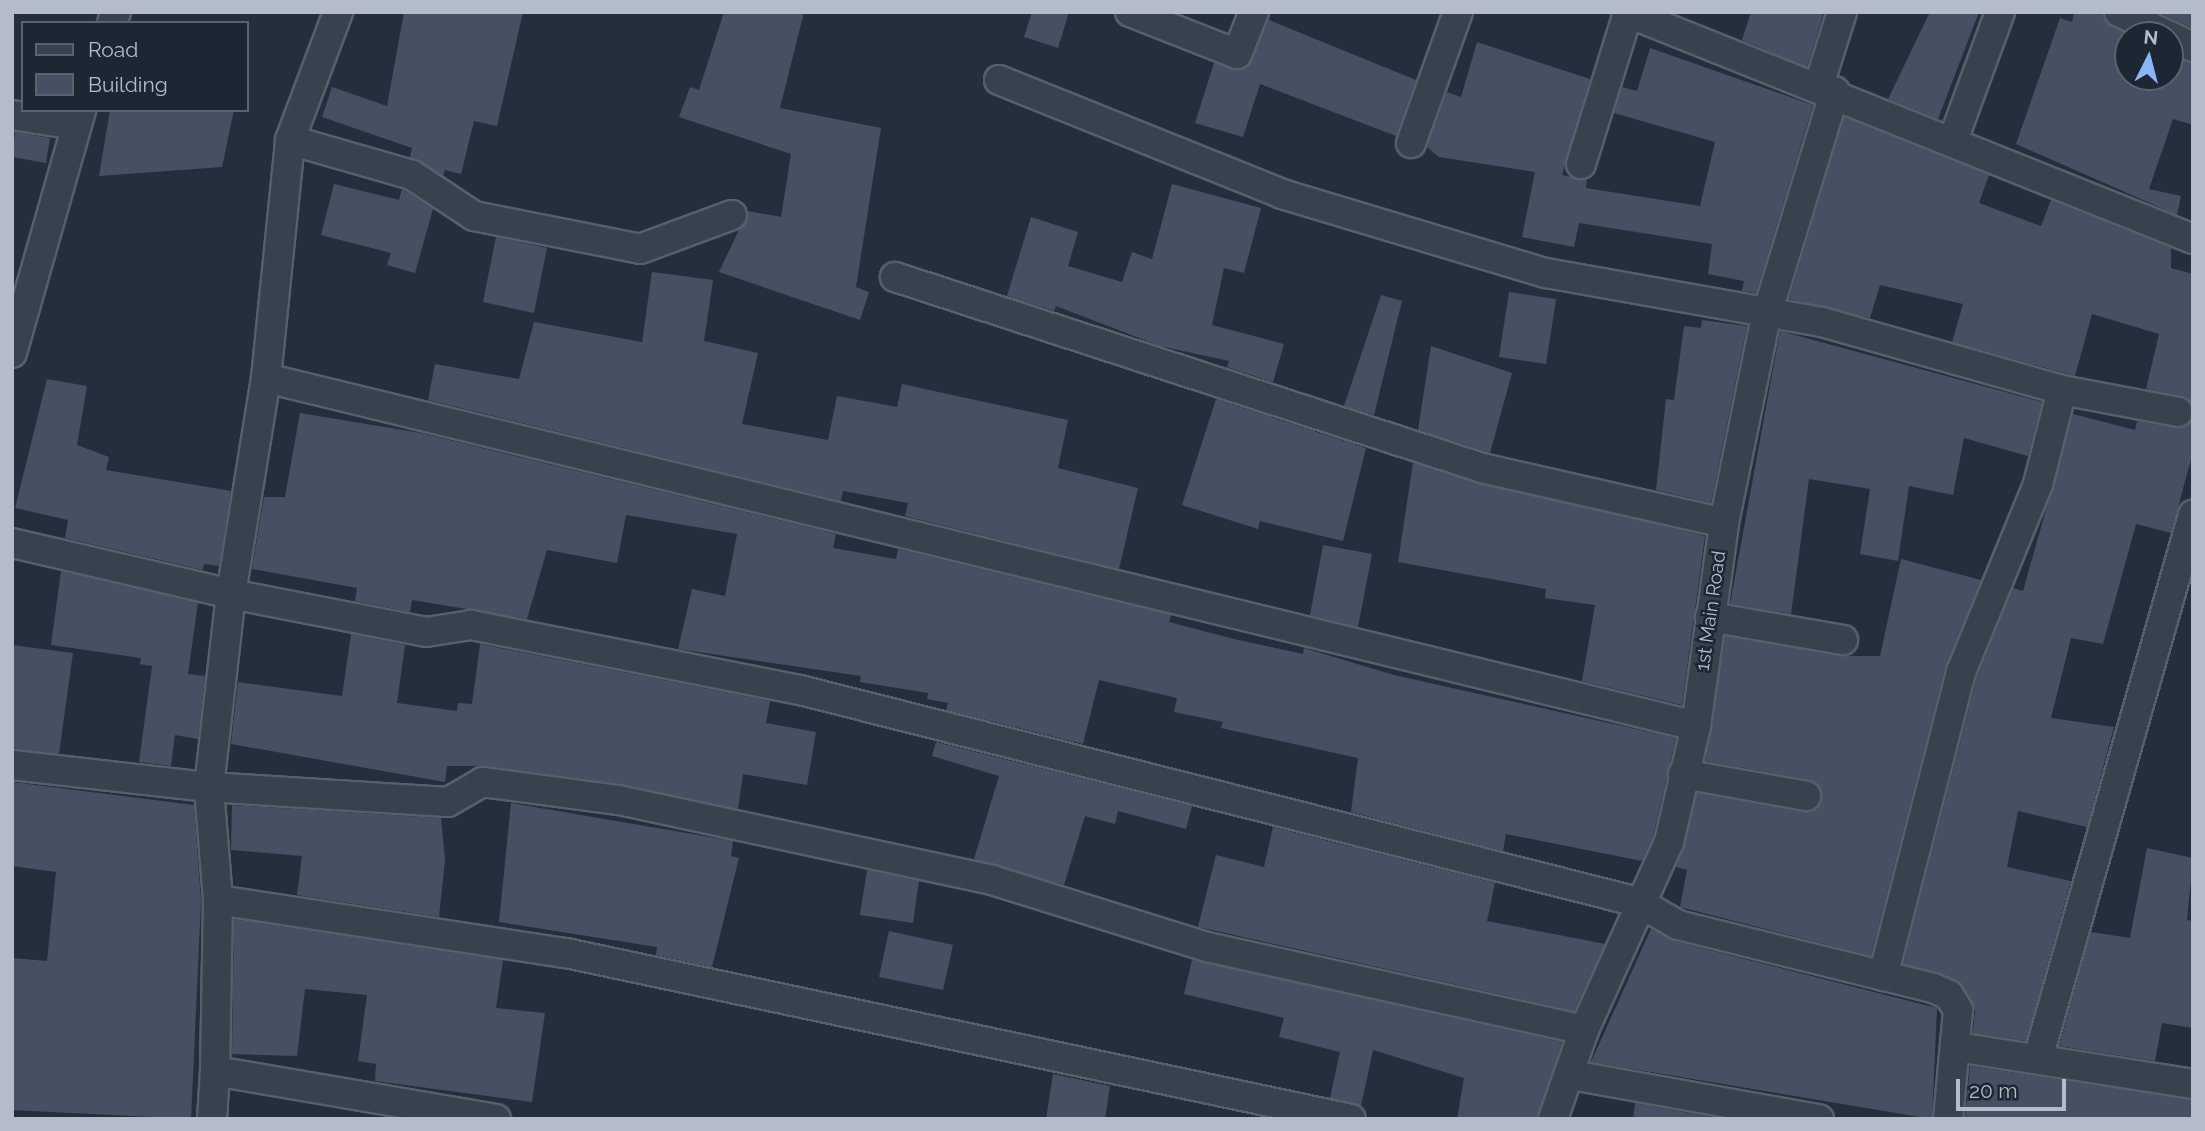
<!DOCTYPE html>
<style>
body{margin:0}
#map{position:relative;width:2205px;height:1131px;overflow:hidden;background:#242f3e;font-family:Raleway,sans-serif}
div>[style]{position:absolute}
[style*='--x']{left:calc(var(--x)*1px);top:calc(var(--y)*1px);width:calc(var(--w)*1px);rotate:calc(var(--a)*1deg)}
.building>*{inset:0;background:#455162}
.roads{filter:drop-shadow(2px 0 #565f6c) drop-shadow(-2px 0 #565f6c) drop-shadow(0 2px #565f6c) drop-shadow(0 -2px #565f6c)}
.minor>*{height:28px;margin:-14px;padding:0 14px;transform-origin:14px;border-radius:14px;background:#38414e}
span{translate:-50% -50%;white-space:nowrap;text-align:center;line-height:1.15;-webkit-text-stroke:5px #1d2633;paint-order:stroke}
.street-label{font-size:19px;color:#b4bcc9}
.frame{position:absolute;inset:0;border:14px solid #b4bcc9;pointer-events:none}
.legend{position:absolute;left:21px;top:21px;width:228px;height:91px;box-sizing:border-box;background:#1d2633;border:2px solid #59626f;margin:0;padding:9px 12px;list-style:none;font-size:21px;color:#b4bcc9}
.legend li{display:flex;align-items:center;gap:14px;height:35px}
.legend b{width:35px;border:2px solid #59626f}
.north{position:absolute;left:2114px;top:21px;width:70px;height:70px;box-sizing:border-box;background:#1d2633;border:2px solid #59626f;border-radius:50%;rotate:6deg;font-size:19px;font-weight:700;line-height:28px;text-align:center;color:#b4bcc9}
.north::after{content:'';display:block;margin:auto;width:24px;height:32px;background:#8ab4f8;clip-path:polygon(50% 0,100% 100%,50% 72%,0 100%)}
.scale{position:absolute;left:1956px;top:1079px;width:110px;height:32px;box-sizing:border-box;border:4px solid #b4bcc9;border-top:0;padding-left:9px;font-size:21px;line-height:24px;white-space:nowrap;color:#b4bcc9;-webkit-text-stroke:5px #1d2633;paint-order:stroke}
</style>
<div id="map">
<div class="building">
<div style="clip-path:polygon(404px 12px,523px 12px,497px 126px,474px 121px,461px 174px,445px 170px,443px 176px,410px 157px,412px 148px,322px 117px,332px 87px,387px 106px)"></div>
<div style="clip-path:polygon(724px 12px,804px 12px,780px 108px,881px 128px,856px 287px,869px 292px,860px 320px,719px 272px,748px 211px,781px 217px,791px 154px,679px 117px,690px 87px,699px 90px)"></div>
<div style="clip-path:polygon(1032px 12px,1069px 12px,1058px 48px,1024px 37px)"></div>
<div style="clip-path:polygon(1751px 12px,1824px 12px,1807px 67px,1742px 40px)"></div>
<div style="clip-path:polygon(1930px 12px,1979px 12px,1938px 119px,1888px 99px)"></div>
<div style="clip-path:polygon(2074px 12px,2103px 12px,2106px 22px,2129px 35px,2128px 77px,2170px 77px,2170px 54px,2193px 63px,2193px 125px,2173px 119px,2149px 189px,2181px 196px,2177px 215px,2016px 144px,2060px 18px,2072px 22px)"></div>
<div style="clip-path:polygon(2158px 12px,2193px 12px,2193px 28px,2175px 20px)"></div>
<div style="clip-path:polygon(1269px 20px,1416px 80px,1396px 136px,1260px 84px,1243px 137px,1195px 123px,1214px 63px,1248px 67px)"></div>
<div style="clip-path:polygon(1477px 42px,1590px 79px,1562px 175px,1587px 180px,1586px 188px,1700px 206px,1715px 142px,1614px 113px,1622px 87px,1637px 91px,1650px 48px,1813px 105px,1756px 293px,1742px 291px,1744px 281px,1708px 274px,1712px 244px,1579px 223px,1574px 247px,1522px 237px,1535px 172px,1439px 157px,1427px 147px,1447px 92px,1461px 97px)"></div>
<div style="clip-path:polygon(110px 110px,234px 110px,222px 167px,99px 176px)"></div>
<div style="clip-path:polygon(1844px 117px,1989px 175px,1979px 203px,2041px 226px,2051px 200px,2171px 248px,2171px 268px,2193px 274px,2193px 405px,2181px 396px,2146px 389px,2159px 334px,2092px 314px,2075px 376px,1952px 342px,1963px 304px,1880px 285px,1870px 318px,1789px 299px)"></div>
<div style="clip-path:polygon(15px 132px,50px 138px,46px 163px,12px 157px)"></div>
<div style="clip-path:polygon(334px 184px,399px 200px,402px 189px,433px 209px,415px 273px,387px 265px,391px 253px,321px 235px)"></div>
<div style="clip-path:polygon(1172px 184px,1261px 208px,1244px 273px,1224px 268px,1212px 325px,1284px 344px,1273px 382px,1227px 367px,1229px 361px,1160px 346px,1056px 306px,1054px 311px,1007px 296px,1031px 217px,1078px 232px,1068px 266px,1122px 282px,1132px 252px,1152px 259px)"></div>
<div style="clip-path:polygon(496px 237px,547px 248px,534px 313px,483px 302px)"></div>
<div style="clip-path:polygon(652px 272px,713px 280px,704px 341px,758px 353px,742px 424px,828px 440px,837px 396px,897px 407px,902px 384px,1068px 420px,1058px 468px,1138px 488px,1119px 569px,905px 516px,908px 503px,843px 491px,841px 501px,428px 400px,435px 364px,519px 379px,534px 322px,642px 342px)"></div>
<div style="clip-path:polygon(1509px 292px,1556px 299px,1546px 364px,1499px 357px)"></div>
<div style="clip-path:polygon(1381px 295px,1402px 301px,1374px 415px,1344px 406px)"></div>
<div style="clip-path:polygon(1702px 320px,1747px 326px,1711px 503px,1656px 490px,1666px 399px,1674px 400px,1684px 326px,1701px 328px)"></div>
<div style="clip-path:polygon(1780px 331px,2042px 402px,2028px 456px,1964px 438px,1953px 495px,1909px 486px,1898px 561px,1860px 554px,1870px 489px,1809px 479px,1791px 614px,1730px 604px)"></div>
<div style="clip-path:polygon(1431px 346px,1512px 373px,1490px 453px,1418px 430px)"></div>
<div style="clip-path:polygon(47px 379px,87px 386px,77px 445px,109px 457px,106px 470px,231px 491px,219px 566px,204px 564px,203px 570px,65px 538px,68px 520px,15px 508px)"></div>
<div style="clip-path:polygon(1216px 399px,1366px 448px,1343px 541px,1260px 521px,1258px 529px,1182px 505px)"></div>
<div style="clip-path:polygon(300px 413px,421px 433px,836px 534px,833px 548px,896px 559px,898px 549px,1171px 615px,1169px 622px,1234px 639px,1303px 654px,1304px 648px,1394px 675px,1676px 738px,1653px 837px,1642px 861px,1506px 834px,1503px 851px,1351px 812px,1358px 758px,1221px 728px,1223px 722px,1174px 712px,1177px 698px,1099px 680px,1083px 744px,946px 710px,948px 703px,927px 699px,928px 693px,860px 682px,861px 676px,678px 649px,692px 589px,725px 596px,737px 534px,626px 515px,617px 563px,547px 550px,527px 619px,412px 600px,410px 612px,355px 601px,357px 588px,252px 569px,264px 497px,285px 497px)"></div>
<div style="clip-path:polygon(2073px 414px,2135px 430px,2137px 421px,2176px 428px,2193px 419px,2193px 452px,2171px 533px,2136px 524px,2103px 644px,2071px 638px,2051px 718px,2114px 727px,2087px 827px,2018px 811px,2007px 867px,2071px 881px,2026px 1041px,1973px 1033px,1975px 1011px,1963px 986px,1903px 964px,1977px 677px,2013px 588px,2023px 591px)"></div>
<div style="clip-path:polygon(1413px 463px,1705px 536px,1682px 705px,1582px 681px,1595px 605px,1545px 598px,1546px 589px,1398px 562px)"></div>
<div style="clip-path:polygon(1323px 545px,1372px 554px,1358px 627px,1310px 615px)"></div>
<div style="clip-path:polygon(1901px 559px,1981px 580px,1945px 668px,1871px 956px,1680px 907px,1687px 870px,1676px 867px,1697px 793px,1804px 812px,1822px 798px,1810px 780px,1705px 761px,1725px 636px,1840px 656px,1880px 656px)"></div>
<div style="clip-path:polygon(61px 571px,198px 603px,188px 674px,205px 676px,198px 739px,175px 735px,171px 766px,139px 762px,152px 666px,140px 664px,141px 658px,51px 645px)"></div>
<div style="clip-path:polygon(351px 634px,405px 645px,397px 703px,457px 711px,458px 703px,472px 704px,480px 644px,770px 701px,766px 723px,816px 732px,807px 785px,743px 774px,738px 809px,621px 784px,484px 766px,447px 766px,445px 782px,231px 744px,238px 682px,342px 696px)"></div>
<div style="clip-path:polygon(12px 645px,73px 653px,59px 754px,12px 749px)"></div>
<div style="clip-path:polygon(936px 742px,1192px 806px,1186px 829px,1118px 811px,1115px 824px,1085px 816px,1064px 885px,974px 859px,999px 776px,932px 756px)"></div>
<div style="clip-path:polygon(12px 782px,194px 805px,201px 901px,191px 1119px,12px 1110px,12px 958px,47px 961px,56px 872px,12px 866px)"></div>
<div style="clip-path:polygon(511px 803px,733px 841px,731px 856px,739px 858px,712px 967px,656px 955px,657px 947px,499px 922px)"></div>
<div style="clip-path:polygon(232px 805px,441px 818px,445px 860px,439px 917px,297px 895px,302px 856px,231px 850px)"></div>
<div style="clip-path:polygon(1273px 827px,1495px 883px,1487px 921px,1605px 944px,1574px 1011px,1198px 927px,1216px 855px,1264px 867px)"></div>
<div style="clip-path:polygon(2147px 848px,2193px 858px,2187px 920px,2193px 921px,2193px 1028px,2162px 1023px,2155px 1061px,2059px 1046px,2091px 932px,2130px 938px)"></div>
<div style="clip-path:polygon(867px 870px,919px 881px,913px 923px,860px 915px)"></div>
<div style="clip-path:polygon(234px 919px,503px 960px,496px 1008px,545px 1013px,532px 1102px,375px 1081px,376px 1064px,358px 1061px,367px 995px,305px 989px,297px 1056px,232px 1054px)"></div>
<div style="clip-path:polygon(1651px 929px,1674px 941px,1937px 1008px,1932px 1119px,1591px 1062px)"></div>
<div style="clip-path:polygon(889px 931px,953px 945px,943px 990px,879px 977px)"></div>
<div style="clip-path:polygon(1192px 960px,1562px 1042px,1537px 1119px,1457px 1119px,1464px 1078px,1373px 1050px,1361px 1106px,1330px 1098px,1340px 1052px,1279px 1037px,1284px 1018px,1184px 994px)"></div>
<div style="clip-path:polygon(1970px 1066px,2193px 1100px,2193px 1119px,1965px 1119px)"></div>
<div style="clip-path:polygon(1053px 1074px,1110px 1086px,1105px 1119px,1046px 1119px)"></div>
<div style="clip-path:polygon(1635px 1103px,1722px 1119px,1633px 1119px)"></div>
</div>
<div class="roads">
<div class="minor">
<div style="--x:1130;--y:12;--w:115;--a:21.4"></div>
<div style="--x:1237;--y:54;--w:45;--a:-68"></div>
<div style="--x:1626;--y:12;--w:611;--a:21.82"></div>
<div style="--x:2119;--y:12;--w:53;--a:25.6"></div>
<div style="--x:112;--y:23;--w:12;--a:-70"></div>
<div style="--x:2170;--y:36;--w:25;--a:26"></div>
<div style="--x:999;--y:80;--w:305;--a:21.9"></div>
<div style="--x:1282;--y:194;--w:276;--a:16.7"></div>
<div style="--x:1546;--y:273;--w:280;--a:10.1"></div>
<div style="--x:1822;--y:322;--w:249;--a:15.8"></div>
<div style="--x:2062;--y:390;--w:118;--a:10.7"></div>
<div style="--x:1819;--y:85;--w:77;--a:-72.5"></div>
<div style="--x:12;--y:115;--w:64;--a:9"></div>
<div style="--x:290;--y:140;--w:127;--a:16"></div>
<div style="--x:412;--y:175;--w:74;--a:33.5"></div>
<div style="--x:474;--y:216;--w:169;--a:11.2"></div>
<div style="--x:640;--y:249;--w:98;--a:-20.3"></div>
<div style="--x:1953;--y:140;--w:136;--a:-69.8"></div>
<div style="--x:1411;--y:143;--w:139;--a:-70.3"></div>
<div style="--x:1581;--y:164;--w:158;--a:-72.7"></div>
<div style="--x:895;--y:277;--w:617;--a:18.02"></div>
<div style="--x:1482;--y:468;--w:248;--a:12.8"></div>
<div style="--x:12;--y:353;--w:253;--a:-74.1"></div>
<div style="--x:266;--y:378;--w:1472;--a:13.68"></div>
<div style="--x:12;--y:543;--w:225;--a:13.1"></div>
<div style="--x:231;--y:594;--w:219;--a:-80.8"></div>
<div style="--x:266;--y:378;--w:239;--a:-84.2"></div>
<div style="--x:290;--y:140;--w:137;--a:-69.4"></div>
<div style="--x:1710;--y:617;--w:135;--a:9.8"></div>
<div style="--x:12;--y:765;--w:198;--a:6.4"></div>
<div style="--x:209;--y:787;--w:239;--a:3.6"></div>
<div style="--x:448;--y:802;--w:39;--a:-30"></div>
<div style="--x:482;--y:782;--w:138;--a:7.5"></div>
<div style="--x:619;--y:800;--w:381;--a:12.1"></div>
<div style="--x:992;--y:880;--w:225;--a:17.3"></div>
<div style="--x:1207;--y:947;--w:386;--a:12.4"></div>
<div style="--x:1683;--y:774;--w:125;--a:10.1"></div>
<div style="--x:218;--y:900;--w:113;--a:-94.6"></div>
<div style="--x:209;--y:787;--w:194;--a:-83.5"></div>
<div style="--x:231;--y:594;--w:199;--a:11"></div>
<div style="--x:426;--y:632;--w:46;--a:-8.8"></div>
<div style="--x:471;--y:625;--w:335;--a:11.2"></div>
<div style="--x:800;--y:690;--w:864;--a:14.2"></div>
<div style="--x:1638;--y:902;--w:46;--a:29.9"></div>
<div style="--x:1678;--y:925;--w:263;--a:13.9"></div>
<div style="--x:1933;--y:988;--w:17;--a:24"></div>
<div style="--x:1949;--y:995;--w:17;--a:59"></div>
<div style="--x:1958;--y:1010;--w:109;--a:95.2"></div>
<div style="--x:1883;--y:976;--w:314;--a:-75.6"></div>
<div style="--x:1961;--y:672;--w:203;--a:-67.7"></div>
<div style="--x:2038;--y:484;--w:97;--a:-75.7"></div>
<div style="--x:1957;--y:1047;--w:239;--a:8.9"></div>
<div style="--x:2038;--y:1058;--w:565;--a:-74.07"></div>
<div style="--x:215;--y:1071;--w:171;--a:-89"></div>
<div style="--x:218;--y:900;--w:352;--a:8.7"></div>
<div style="--x:566;--y:953;--w:802;--a:11.94"></div>
<div style="--x:1571;--y:1075;--w:252;--a:10.1"></div>
<div style="--x:212;--y:1119;--w:48;--a:-86.4"></div>
<div style="--x:215;--y:1071;--w:285;--a:9.7"></div>
<div style="--x:1553;--y:1119;--w:94;--a:-70.8"></div>
<div style="--x:1584;--y:1030;--w:206;--a:-65.7"></div>
<div style="--x:1669;--y:842;--w:119;--a:-76.9"></div>
<div style="--x:1696;--y:726;--w:205;--a:-82.1"></div>
<div style="--x:1724;--y:523;--w:210;--a:-78.5"></div>
<div style="--x:1766;--y:317;--w:236;--a:-73"></div>
</div>
</div>
<div class="street-label">
<span style="left:1711px;top:611px;rotate:-82deg">1st Main Road</span>
</div>
<div class="frame"></div>
<ul class="legend">
<li><b style="height:9px;background:#38414e"></b>Road</li>
<li><b style="height:19px;background:#455162"></b>Building</li>
</ul>
<div class="north">N</div>
<div class="scale">20 m</div>
</div>
